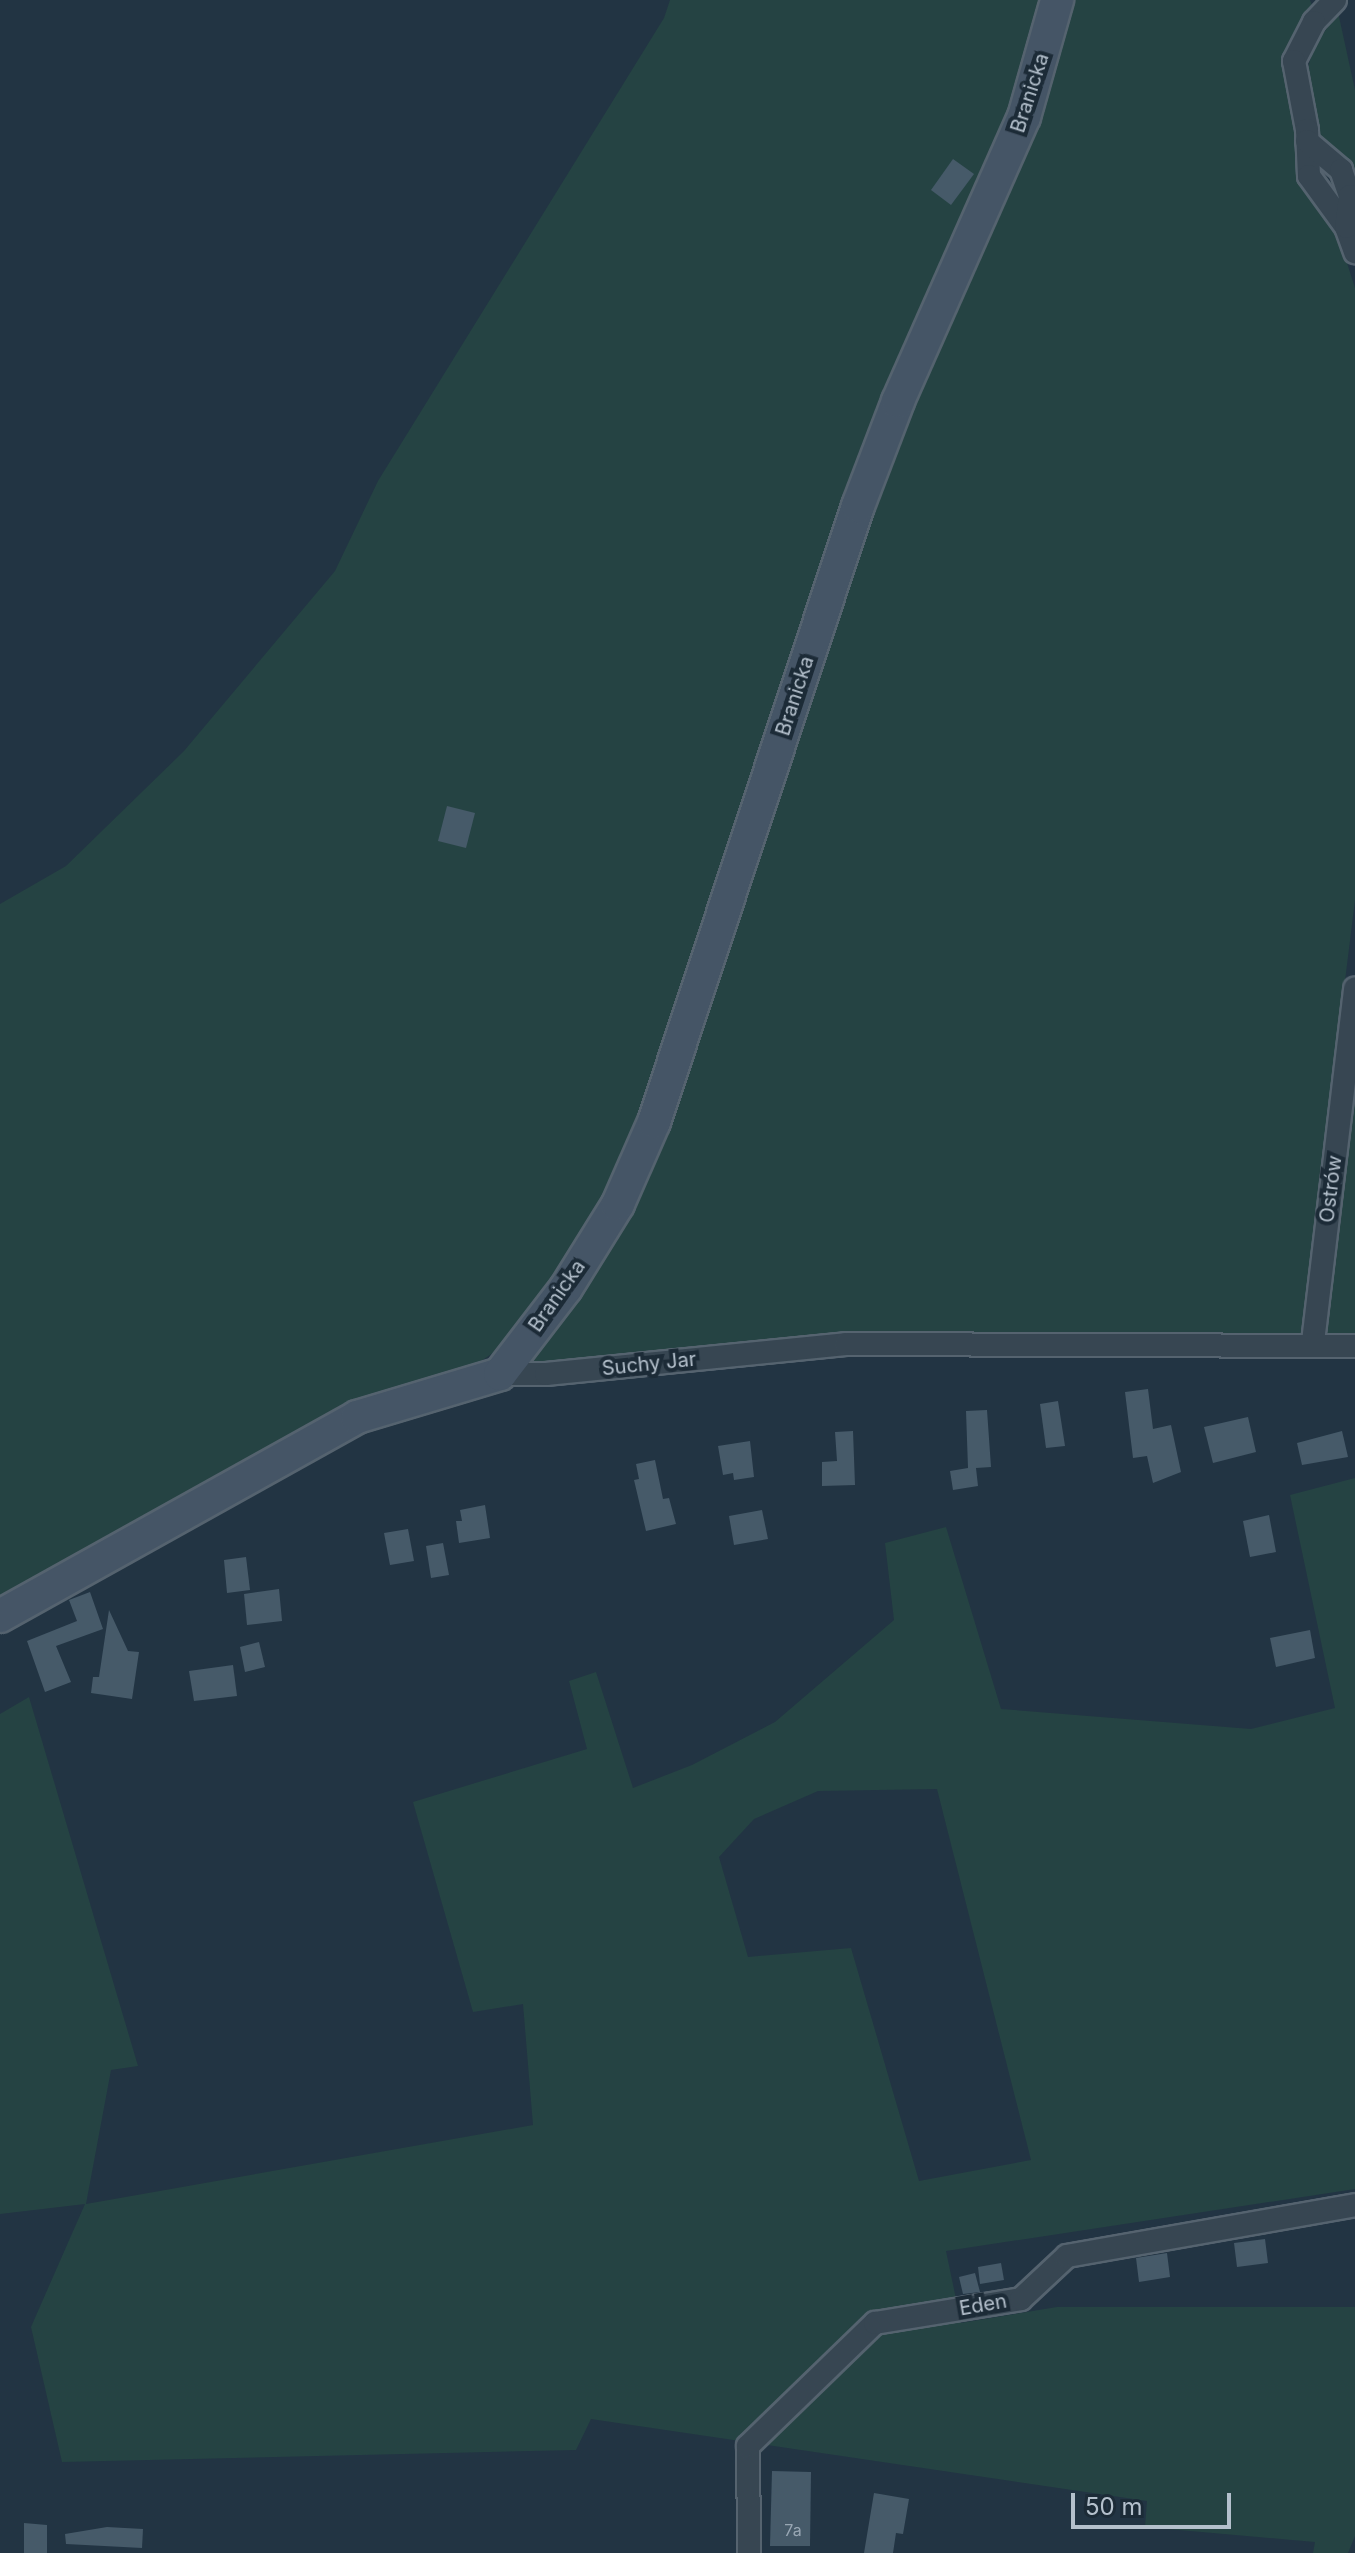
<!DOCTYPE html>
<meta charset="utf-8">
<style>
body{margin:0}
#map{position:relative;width:1355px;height:2553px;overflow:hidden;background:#223443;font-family:Inter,sans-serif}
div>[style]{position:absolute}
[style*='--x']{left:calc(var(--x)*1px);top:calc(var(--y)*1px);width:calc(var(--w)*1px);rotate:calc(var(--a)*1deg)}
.green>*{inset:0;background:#254343}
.building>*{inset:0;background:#465a69}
.roads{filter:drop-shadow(2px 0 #55636f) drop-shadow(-2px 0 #55636f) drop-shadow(0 2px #55636f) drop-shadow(0 -2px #55636f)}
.street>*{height:22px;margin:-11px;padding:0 11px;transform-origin:11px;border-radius:11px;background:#374652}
.secondary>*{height:32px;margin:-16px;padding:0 16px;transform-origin:16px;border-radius:16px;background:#455566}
span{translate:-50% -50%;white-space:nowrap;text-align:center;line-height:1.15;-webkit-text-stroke:8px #1c2b37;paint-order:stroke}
.number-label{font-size:16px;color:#98a6b3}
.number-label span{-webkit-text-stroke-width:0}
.street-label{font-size:20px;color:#b4c0cc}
.scale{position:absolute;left:1071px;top:2493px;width:160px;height:36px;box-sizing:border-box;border:4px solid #b4c0cc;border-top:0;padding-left:10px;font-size:24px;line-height:28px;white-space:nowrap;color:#b4c0cc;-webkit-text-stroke:6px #1c2b37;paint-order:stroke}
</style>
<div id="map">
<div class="green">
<div style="clip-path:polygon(670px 0,1044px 0,1022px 99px,989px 156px,868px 431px,816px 576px,656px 1083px,608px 1197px,561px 1276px,500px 1348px,461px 1375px,0 1606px,0 904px,66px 866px,184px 751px,335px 571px,378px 481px,664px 18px)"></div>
<div style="clip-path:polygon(1067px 0,1310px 0,1313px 8px,1285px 60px,1301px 142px,1301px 173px,1341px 244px,1355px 288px,1355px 900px,1301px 1337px,1176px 1336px,556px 1368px,530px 1362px,535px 1345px,571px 1301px,874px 495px)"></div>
<div style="clip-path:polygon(1338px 12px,1355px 90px,1355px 183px,1313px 134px,1304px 81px,1314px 47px)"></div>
<div style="clip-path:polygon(1355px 1075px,1355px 1338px,1324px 1334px)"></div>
<div style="clip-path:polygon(evenodd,1355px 1478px,1355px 2189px,946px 2251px,961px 2323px,1057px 2307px,1355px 2307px,1355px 2536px,1348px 2553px,1313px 2553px,1315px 2542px,1145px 2527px,1147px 2501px,591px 2419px,576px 2450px,62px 2462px,31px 2327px,85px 2204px,0 2214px,0 1714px,29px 1697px,138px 2066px,111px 2070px,86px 2204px,533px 2125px,523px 2004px,473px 2012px,413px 1802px,587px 1749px,569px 1681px,596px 1672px,633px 1788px,692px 1765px,775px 1722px,894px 1620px,885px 1543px,946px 1527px,1001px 1709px,1251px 1729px,1335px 1708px,1290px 1495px,1355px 1478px,937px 1789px,1031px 2160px,919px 2181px,851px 1948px,748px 1957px,719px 1857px,754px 1819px,818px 1791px,937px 1789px)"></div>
</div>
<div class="building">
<div style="clip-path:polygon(953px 159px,974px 174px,951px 205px,931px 190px)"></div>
<div style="clip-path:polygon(447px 806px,475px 813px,466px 848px,438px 841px)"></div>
<div style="clip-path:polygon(1148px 1389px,1153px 1429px,1171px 1425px,1181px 1472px,1153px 1483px,1147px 1456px,1133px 1458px,1125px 1392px)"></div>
<div style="clip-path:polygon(1058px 1401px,1065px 1446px,1046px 1448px,1040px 1404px)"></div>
<div style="clip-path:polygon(987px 1410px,991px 1467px,976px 1468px,978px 1486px,953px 1490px,950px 1471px,968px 1468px,966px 1411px)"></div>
<div style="clip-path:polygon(1248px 1417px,1256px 1452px,1213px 1463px,1204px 1427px)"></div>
<div style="clip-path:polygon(853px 1431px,855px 1485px,822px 1486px,822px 1462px,837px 1461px,835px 1432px)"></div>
<div style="clip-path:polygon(1342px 1431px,1348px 1457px,1302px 1465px,1297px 1443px)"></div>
<div style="clip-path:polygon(750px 1441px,754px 1477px,734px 1480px,733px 1473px,723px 1475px,718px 1446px)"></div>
<div style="clip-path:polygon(655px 1460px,663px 1499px,669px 1498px,676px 1524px,646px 1531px,634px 1480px,639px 1479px,636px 1464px)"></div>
<div style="clip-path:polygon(485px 1505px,490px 1538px,459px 1543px,456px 1521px,462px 1521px,460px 1510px)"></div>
<div style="clip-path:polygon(762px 1510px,768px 1539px,734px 1545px,729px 1516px)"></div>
<div style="clip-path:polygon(1269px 1515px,1276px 1552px,1250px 1557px,1243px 1521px)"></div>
<div style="clip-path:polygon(408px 1529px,414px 1561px,390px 1565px,384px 1533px)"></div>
<div style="clip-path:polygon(443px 1543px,449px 1575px,431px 1578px,426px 1546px)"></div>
<div style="clip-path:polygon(246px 1557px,250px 1590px,227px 1593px,224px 1560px)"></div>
<div style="clip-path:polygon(279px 1589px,282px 1621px,247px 1625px,244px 1594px)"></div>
<div style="clip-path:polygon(90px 1592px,103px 1629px,56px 1646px,71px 1682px,45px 1692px,27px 1641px,77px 1621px,69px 1600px)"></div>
<div style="clip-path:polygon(109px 1610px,128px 1651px,139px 1652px,132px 1699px,91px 1693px,93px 1677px,99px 1677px)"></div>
<div style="clip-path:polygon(1310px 1630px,1315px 1658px,1276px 1667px,1270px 1638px)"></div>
<div style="clip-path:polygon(259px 1642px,265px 1667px,245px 1672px,240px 1647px)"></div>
<div style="clip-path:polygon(233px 1665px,237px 1696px,194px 1701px,189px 1671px)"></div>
<div style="clip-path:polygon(1265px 2239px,1268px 2263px,1237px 2267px,1234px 2243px)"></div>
<div style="clip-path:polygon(1167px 2253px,1170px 2277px,1139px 2282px,1136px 2258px)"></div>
<div style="clip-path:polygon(1001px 2263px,1004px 2280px,980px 2284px,978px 2267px)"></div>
<div style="clip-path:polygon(975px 2273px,980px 2292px,963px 2294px,959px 2277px)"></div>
<div style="clip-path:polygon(772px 2471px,811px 2472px,810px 2546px,770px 2546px)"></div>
<div style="clip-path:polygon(874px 2493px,909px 2499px,903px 2534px,896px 2533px,893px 2553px,864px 2553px)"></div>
<div style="clip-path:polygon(24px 2523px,47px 2525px,47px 2553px,24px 2553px)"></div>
<div style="clip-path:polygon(107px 2527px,143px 2529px,142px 2548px,66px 2544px,65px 2534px)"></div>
</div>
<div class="roads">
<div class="street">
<div style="--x:1335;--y:0;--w:30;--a:134"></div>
<div style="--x:1314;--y:22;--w:44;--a:117.1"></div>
<div style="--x:1294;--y:61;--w:70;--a:79.3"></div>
<div style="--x:1307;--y:130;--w:46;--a:87.5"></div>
<div style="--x:1309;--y:176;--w:63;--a:54"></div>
<div style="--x:1346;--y:227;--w:27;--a:70"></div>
<div style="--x:1307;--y:141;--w:45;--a:40.5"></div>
<div style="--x:1341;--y:170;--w:28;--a:71"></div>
<div style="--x:1350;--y:196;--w:31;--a:97"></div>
<div style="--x:1313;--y:1342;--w:356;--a:-83.2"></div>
<div style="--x:500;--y:1374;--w:46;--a:0"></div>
<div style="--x:546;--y:1374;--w:301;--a:-5.7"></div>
<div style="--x:846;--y:1344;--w:509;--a:0.23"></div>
<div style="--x:749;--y:2553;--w:107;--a:-90.5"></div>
<div style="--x:748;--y:2446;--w:177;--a:-44.1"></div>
<div style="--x:875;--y:2323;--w:148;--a:-9.3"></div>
<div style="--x:1021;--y:2299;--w:63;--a:-43.1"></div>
<div style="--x:1067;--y:2256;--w:292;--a:-10"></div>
</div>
<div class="secondary">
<div style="--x:0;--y:1616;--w:409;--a:-29.1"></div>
<div style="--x:357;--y:1417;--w:149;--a:-16.7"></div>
<div style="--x:500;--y:1374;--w:108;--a:-52.5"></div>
<div style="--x:566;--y:1288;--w:99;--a:-58.2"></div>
<div style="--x:618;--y:1204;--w:90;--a:-66.3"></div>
<div style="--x:654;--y:1122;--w:649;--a:-71.68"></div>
<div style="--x:858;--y:506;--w:112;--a:-69.1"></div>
<div style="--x:898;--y:401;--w:311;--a:-66.1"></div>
<div style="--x:1024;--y:117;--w:122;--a:-74.2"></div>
</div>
</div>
<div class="number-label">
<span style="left:793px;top:2530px">7a</span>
</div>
<div class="street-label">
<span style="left:1030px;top:93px;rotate:-72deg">Branicka</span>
<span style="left:795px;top:696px;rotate:-72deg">Branicka</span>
<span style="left:1331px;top:1189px;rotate:-83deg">Ostrów</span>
<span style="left:557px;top:1296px;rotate:-55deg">Branicka</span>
<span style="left:649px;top:1364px;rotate:-6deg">Suchy Jar</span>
<span style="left:983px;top:2305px;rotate:-10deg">Eden</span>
</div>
<div class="scale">50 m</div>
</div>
